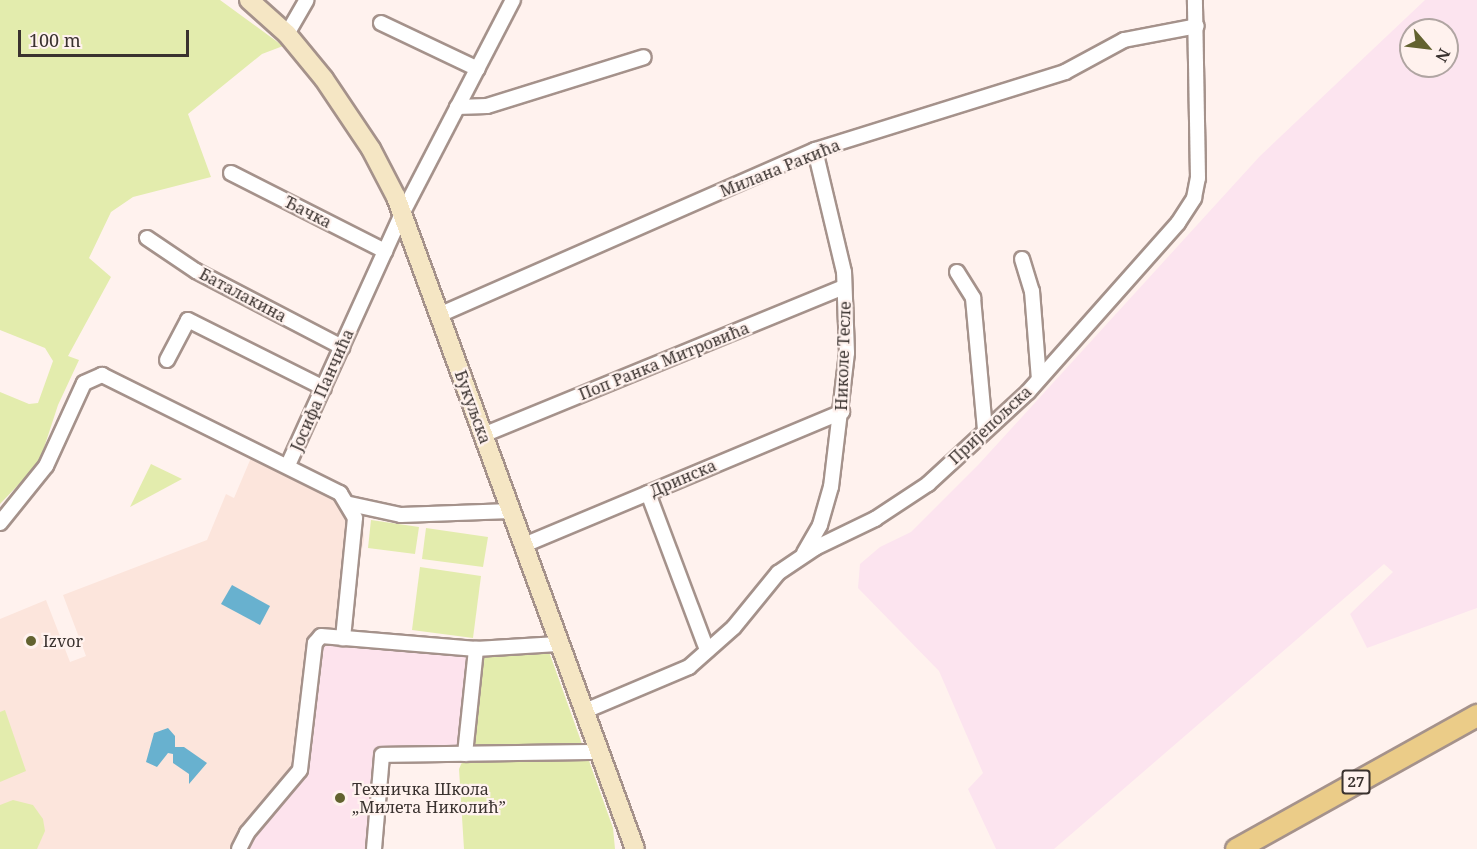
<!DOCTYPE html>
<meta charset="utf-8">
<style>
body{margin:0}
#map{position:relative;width:1477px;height:849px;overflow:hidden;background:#fff2ee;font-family:"Noto Serif",serif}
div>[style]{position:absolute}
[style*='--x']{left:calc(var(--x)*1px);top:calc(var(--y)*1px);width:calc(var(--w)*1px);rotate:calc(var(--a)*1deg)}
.built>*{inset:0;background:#fce5dc}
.industrial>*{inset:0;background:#fce4ef}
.education>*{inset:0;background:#fde3ed}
.green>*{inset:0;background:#e3ecad}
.water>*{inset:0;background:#68b1cf}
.roads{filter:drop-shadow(2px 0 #a5928b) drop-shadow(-2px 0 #a5928b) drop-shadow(0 2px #a5928b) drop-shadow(0 -2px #a5928b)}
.street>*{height:14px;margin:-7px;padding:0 7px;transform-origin:7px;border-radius:7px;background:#fff}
.secondary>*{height:18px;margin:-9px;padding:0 9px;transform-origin:9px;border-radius:9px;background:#f5e6c4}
.primary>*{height:21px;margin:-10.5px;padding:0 10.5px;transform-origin:10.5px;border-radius:10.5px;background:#ebcc88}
.dots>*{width:16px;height:16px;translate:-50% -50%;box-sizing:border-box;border:3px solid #fff2ee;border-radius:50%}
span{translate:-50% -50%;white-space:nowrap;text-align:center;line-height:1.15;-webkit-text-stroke:4.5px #fff2ee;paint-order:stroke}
.shield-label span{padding:2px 4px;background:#fff2ee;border:2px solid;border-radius:4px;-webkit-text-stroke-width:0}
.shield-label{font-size:15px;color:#3a322f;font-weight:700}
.street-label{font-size:16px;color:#3a322f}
.poi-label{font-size:16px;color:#3a322f}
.left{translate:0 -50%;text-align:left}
.north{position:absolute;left:1399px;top:18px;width:60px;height:60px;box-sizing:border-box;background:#fff2ee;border:2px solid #b0a5a2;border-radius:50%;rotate:118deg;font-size:16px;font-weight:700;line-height:24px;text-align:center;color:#3a322f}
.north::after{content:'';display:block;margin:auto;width:21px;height:27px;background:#62622f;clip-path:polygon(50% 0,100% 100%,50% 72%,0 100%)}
.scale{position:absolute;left:18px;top:30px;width:171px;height:27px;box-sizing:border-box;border:3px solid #3a322f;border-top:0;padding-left:8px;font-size:18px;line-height:21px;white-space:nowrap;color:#3a322f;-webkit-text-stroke:4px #fff2ee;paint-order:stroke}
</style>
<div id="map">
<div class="built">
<div style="clip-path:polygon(256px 446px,350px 504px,363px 520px,364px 540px,343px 638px,300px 770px,239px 849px,0 849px,0 619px,46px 600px,70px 662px,86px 656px,63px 595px,207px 540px,226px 494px,234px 498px)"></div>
</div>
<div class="industrial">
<div style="clip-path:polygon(evenodd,1425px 0,1477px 0,1477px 608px,1367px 648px,1350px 614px,1393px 572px,1384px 564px,1054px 849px,996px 849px,968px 789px,983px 773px,939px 671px,858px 588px,860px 564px,880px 547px,911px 532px,979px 464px,1260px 156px,1425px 0,1411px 30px,1447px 30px,1447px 66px,1411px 66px,1411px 30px)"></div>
</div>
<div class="education">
<div style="clip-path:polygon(321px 636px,476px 649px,465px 754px,382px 755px,374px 849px,239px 849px,299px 770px)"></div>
</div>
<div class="green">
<div style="clip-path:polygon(0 0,220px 0,283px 46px,262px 54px,188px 114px,211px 177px,133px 197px,111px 212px,89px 258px,111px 277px,68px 356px,79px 360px,58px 405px,39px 463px,0 504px,0 392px,29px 404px,38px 403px,53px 361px,45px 348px,0 330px)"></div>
<div style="clip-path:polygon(151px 464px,182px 479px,130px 507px)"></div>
<div style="clip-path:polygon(371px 520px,419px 527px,415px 554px,368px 548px)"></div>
<div style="clip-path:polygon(426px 528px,488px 537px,483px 567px,422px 559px)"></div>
<div style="clip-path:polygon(420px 567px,481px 576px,473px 638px,412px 630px)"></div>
<div style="clip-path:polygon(548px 649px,582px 744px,472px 747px,481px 658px)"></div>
<div style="clip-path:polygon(5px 710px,26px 771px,0 782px,0 712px)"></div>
<div style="clip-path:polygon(588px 758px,613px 828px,615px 849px,464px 849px,459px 769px,463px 760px)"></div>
<div style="clip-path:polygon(13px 800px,33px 805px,43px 819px,45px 831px,37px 849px,0 849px,0 805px)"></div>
</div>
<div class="water">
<div style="clip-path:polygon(232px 585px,270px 606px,260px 625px,221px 604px)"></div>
<div style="clip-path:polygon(168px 728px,175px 736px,175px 747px,184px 747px,207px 763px,189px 784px,189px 774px,173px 763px,173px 754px,168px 753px,157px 767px,146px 762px,154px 733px)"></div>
</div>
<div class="roads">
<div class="street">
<div style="--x:381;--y:23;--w:107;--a:25.4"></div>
<div style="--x:287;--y:34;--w:39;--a:-60"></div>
<div style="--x:457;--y:107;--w:30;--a:-2"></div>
<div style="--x:487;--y:106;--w:164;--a:-17.3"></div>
<div style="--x:231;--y:173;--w:173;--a:26.9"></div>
<div style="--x:147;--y:238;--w:59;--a:34"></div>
<div style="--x:196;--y:271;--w:165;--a:27.5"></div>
<div style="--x:1022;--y:259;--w:34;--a:73"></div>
<div style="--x:1032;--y:291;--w:88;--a:85.5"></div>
<div style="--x:957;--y:272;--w:31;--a:58"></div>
<div style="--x:973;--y:298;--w:133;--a:84.8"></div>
<div style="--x:439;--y:315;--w:411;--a:-23.7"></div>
<div style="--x:815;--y:150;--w:262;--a:-17.3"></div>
<div style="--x:1065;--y:72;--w:67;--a:-28.5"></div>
<div style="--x:1124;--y:40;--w:74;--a:-10.9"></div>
<div style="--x:167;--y:360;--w:45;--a:-62.3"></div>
<div style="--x:188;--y:320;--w:152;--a:26.6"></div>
<div style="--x:483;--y:435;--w:390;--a:-22.3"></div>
<div style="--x:288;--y:465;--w:276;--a:-65.6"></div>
<div style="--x:402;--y:214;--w:241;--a:-62.6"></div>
<div style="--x:648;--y:493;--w:168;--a:69.4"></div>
<div style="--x:350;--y:504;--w:52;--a:12.2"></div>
<div style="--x:401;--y:515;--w:110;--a:-2.1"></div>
<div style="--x:0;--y:523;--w:73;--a:-51.1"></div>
<div style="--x:46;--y:466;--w:91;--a:-65.4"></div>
<div style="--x:84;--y:383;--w:20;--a:-24"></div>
<div style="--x:102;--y:375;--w:266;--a:26.4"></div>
<div style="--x:340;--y:493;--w:29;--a:59"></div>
<div style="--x:355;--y:518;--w:121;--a:95.7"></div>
<div style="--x:524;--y:545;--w:345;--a:-22.7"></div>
<div style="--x:804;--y:553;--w:32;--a:-60"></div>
<div style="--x:820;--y:525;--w:40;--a:-74"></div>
<div style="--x:831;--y:487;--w:135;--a:-83.2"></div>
<div style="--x:847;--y:353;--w:81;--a:-92.1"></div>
<div style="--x:844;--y:272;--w:125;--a:-103.4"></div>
<div style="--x:585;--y:711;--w:113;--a:-22.9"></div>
<div style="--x:689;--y:667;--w:60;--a:-41.6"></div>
<div style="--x:734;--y:627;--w:70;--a:-50.8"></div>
<div style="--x:778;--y:573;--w:45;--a:-34"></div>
<div style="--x:815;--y:548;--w:67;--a:-25.8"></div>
<div style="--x:875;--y:519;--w:64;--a:-33.4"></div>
<div style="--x:928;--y:484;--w:136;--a:-42.6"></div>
<div style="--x:1028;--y:392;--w:226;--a:-48.4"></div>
<div style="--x:1178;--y:223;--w:30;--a:-57"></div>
<div style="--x:1194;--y:198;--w:20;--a:-79"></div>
<div style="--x:1198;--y:178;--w:178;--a:-91"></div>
<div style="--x:465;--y:754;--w:106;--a:-84"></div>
<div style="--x:239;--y:849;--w:18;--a:-63"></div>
<div style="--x:247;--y:833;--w:82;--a:-49.9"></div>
<div style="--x:300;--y:770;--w:128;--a:-83.3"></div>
<div style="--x:315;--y:643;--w:9;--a:-49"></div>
<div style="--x:321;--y:636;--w:156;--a:4.8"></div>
<div style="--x:476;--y:649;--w:82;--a:-3.5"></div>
<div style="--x:374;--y:849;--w:94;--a:-85.1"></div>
<div style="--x:382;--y:755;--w:218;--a:-0.8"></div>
</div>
<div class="secondary">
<div style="--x:249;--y:0;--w:51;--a:41.8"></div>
<div style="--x:287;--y:34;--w:58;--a:50.6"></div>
<div style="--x:324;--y:79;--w:84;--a:56.1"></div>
<div style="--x:371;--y:149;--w:54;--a:62.5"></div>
<div style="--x:396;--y:197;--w:694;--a:69.87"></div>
</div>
<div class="primary">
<div style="--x:1236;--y:849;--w:276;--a:-29.1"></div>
</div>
</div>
<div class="dots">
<div style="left:31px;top:641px;background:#62622f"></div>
<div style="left:340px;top:798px;background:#62622f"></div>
</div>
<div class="shield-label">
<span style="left:1356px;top:782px">27</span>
</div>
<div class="street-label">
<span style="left:780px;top:168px;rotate:-22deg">Милана Ракића</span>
<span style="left:308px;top:212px;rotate:27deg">Ђачка</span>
<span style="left:243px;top:295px;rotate:28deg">Баталакина</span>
<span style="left:843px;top:356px;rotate:-88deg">Николе Тесле</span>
<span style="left:664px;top:361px;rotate:-22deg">Поп Ранка Митровића</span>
<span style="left:322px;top:390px;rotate:-66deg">Јосифа Панчића</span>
<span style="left:473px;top:407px;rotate:70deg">Букуљска</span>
<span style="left:990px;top:425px;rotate:-43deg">Пријепољска</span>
<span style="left:683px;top:478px;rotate:-23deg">Дринска</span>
</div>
<div class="poi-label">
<span class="left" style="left:43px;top:641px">Izvor</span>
<span class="left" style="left:352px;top:798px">Техничка Школа<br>„Милета Николић”</span>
</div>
<div class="north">N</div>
<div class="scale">100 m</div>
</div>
